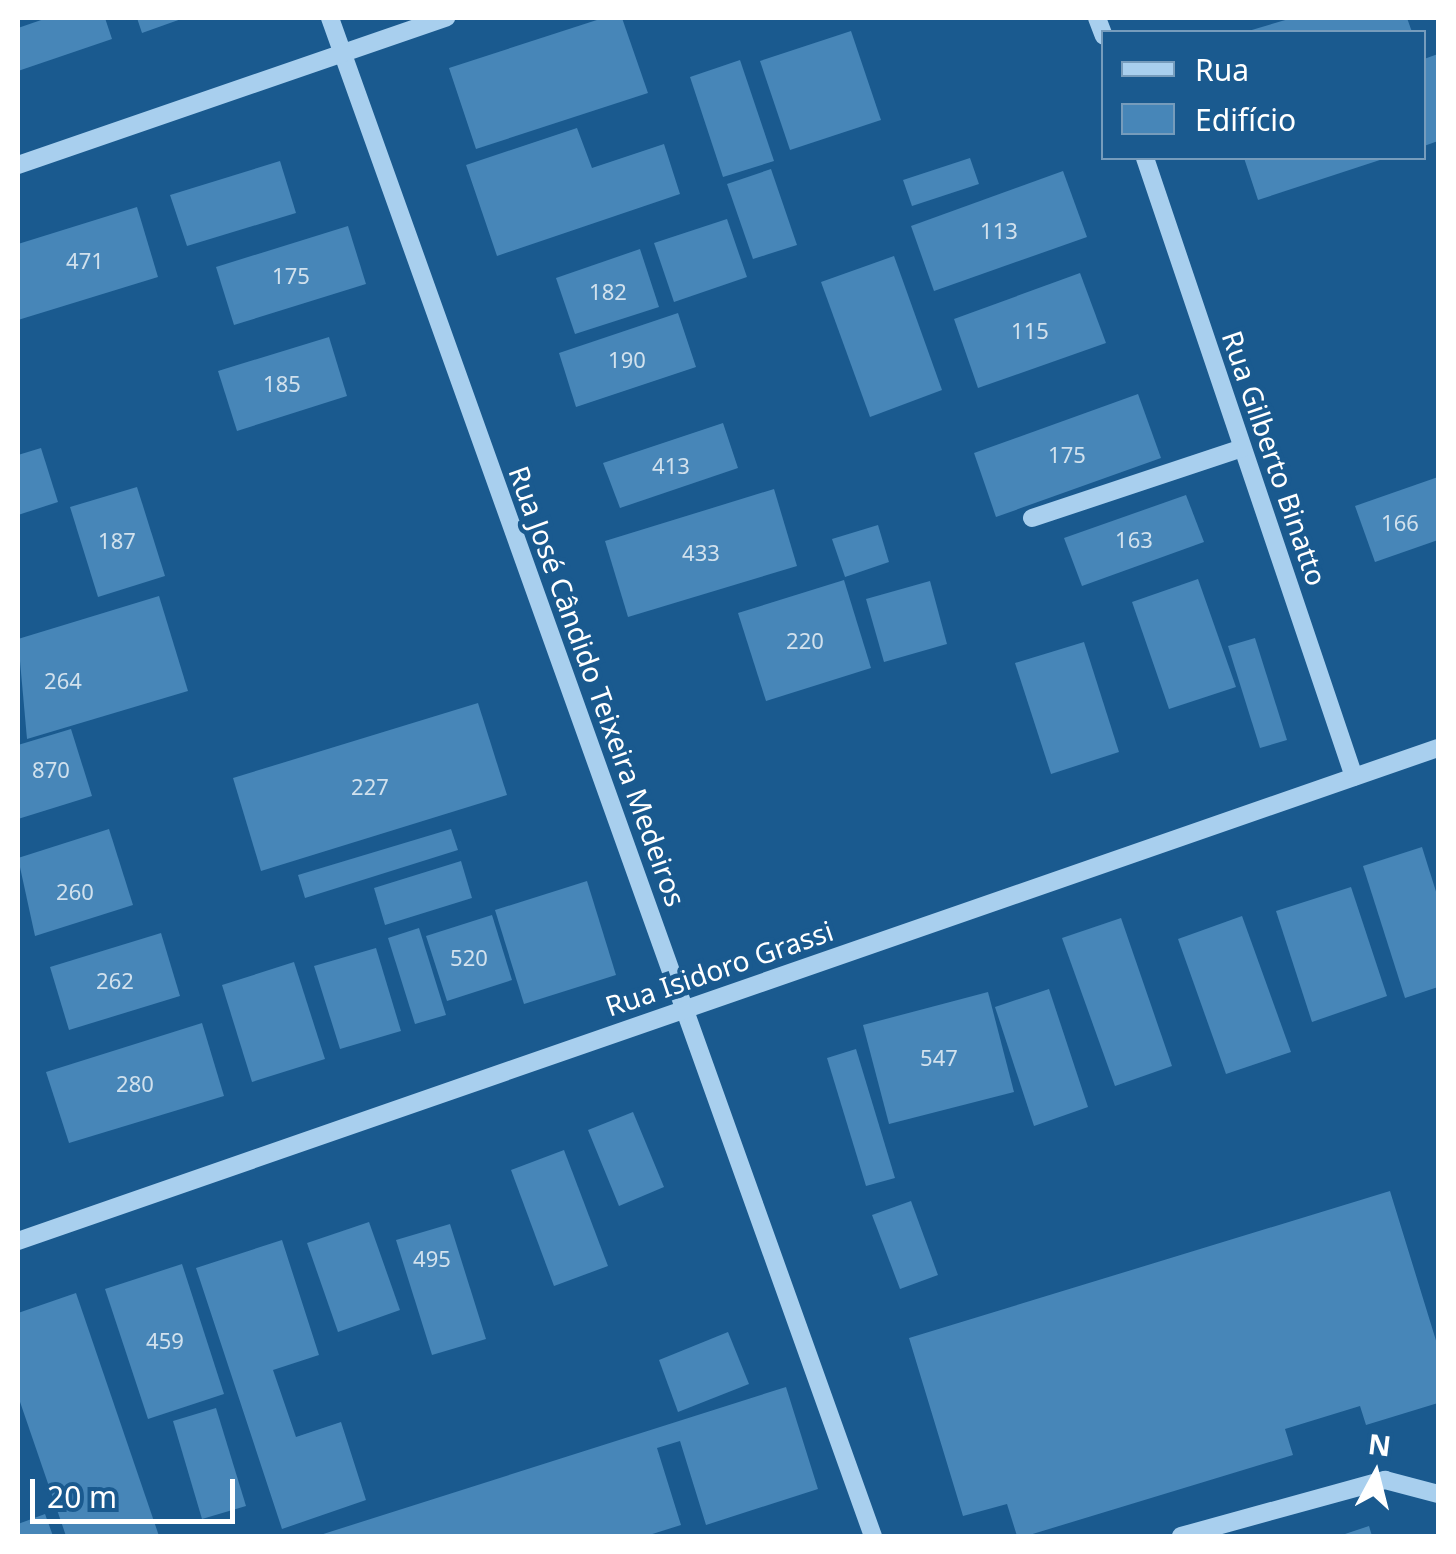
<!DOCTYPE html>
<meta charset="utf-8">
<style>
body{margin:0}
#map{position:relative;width:1456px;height:1554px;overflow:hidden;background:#1a5a8f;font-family:"Noto Sans",sans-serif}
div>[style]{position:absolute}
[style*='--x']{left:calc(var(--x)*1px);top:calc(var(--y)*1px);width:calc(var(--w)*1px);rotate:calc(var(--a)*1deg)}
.building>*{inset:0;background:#4786b8}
.minor>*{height:18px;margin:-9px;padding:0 9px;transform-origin:9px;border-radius:9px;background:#a8cfee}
span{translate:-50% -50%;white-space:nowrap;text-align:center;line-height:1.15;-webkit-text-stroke:9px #1a5a8f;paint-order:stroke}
.number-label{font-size:22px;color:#d1e1ed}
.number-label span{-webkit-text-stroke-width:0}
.street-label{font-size:28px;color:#fff}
.frame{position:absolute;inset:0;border:20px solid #fff;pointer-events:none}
.legend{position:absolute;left:1101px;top:30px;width:325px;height:130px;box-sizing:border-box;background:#1a5a8f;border:2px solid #769cbc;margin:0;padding:12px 18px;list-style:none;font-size:30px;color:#fff}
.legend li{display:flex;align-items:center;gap:20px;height:50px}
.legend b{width:50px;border:2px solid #769cbc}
.north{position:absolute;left:1326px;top:1424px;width:100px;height:100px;-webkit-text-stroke:8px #1a5a8f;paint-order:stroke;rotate:7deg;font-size:28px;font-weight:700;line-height:40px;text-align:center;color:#fff}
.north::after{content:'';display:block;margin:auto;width:35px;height:45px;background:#fff;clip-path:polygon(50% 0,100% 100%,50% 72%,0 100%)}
.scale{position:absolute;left:30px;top:1479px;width:205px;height:45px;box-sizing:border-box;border:5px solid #fff;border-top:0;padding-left:12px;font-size:30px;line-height:35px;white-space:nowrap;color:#fff;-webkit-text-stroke:8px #1a5a8f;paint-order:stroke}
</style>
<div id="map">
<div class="building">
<div style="clip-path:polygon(47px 18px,105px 18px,112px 39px,18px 71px,18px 28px)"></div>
<div style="clip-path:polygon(137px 18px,184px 18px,142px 33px)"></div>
<div style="clip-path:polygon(603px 18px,622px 18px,648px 93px,476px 149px,449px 68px)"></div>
<div style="clip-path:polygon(1292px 18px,1407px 18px,1412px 32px,1245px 32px)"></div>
<div style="clip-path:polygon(851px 31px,881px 120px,790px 150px,760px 61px)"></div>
<div style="clip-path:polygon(1438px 54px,1438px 141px,1424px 146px,1424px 59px)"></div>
<div style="clip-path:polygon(740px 60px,774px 161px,723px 177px,690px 77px)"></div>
<div style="clip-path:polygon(577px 128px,592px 168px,664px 144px,680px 194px,497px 256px,466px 165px)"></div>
<div style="clip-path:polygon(970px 158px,979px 184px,912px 206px,903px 180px)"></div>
<div style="clip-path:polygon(1244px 158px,1386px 158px,1258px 200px)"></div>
<div style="clip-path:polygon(280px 161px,296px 213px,187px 246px,170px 195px)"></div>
<div style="clip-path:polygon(771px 169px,797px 245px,753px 259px,727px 184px)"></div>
<div style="clip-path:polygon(1063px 171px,1087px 237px,934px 291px,911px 226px)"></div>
<div style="clip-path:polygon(137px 207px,158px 277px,18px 320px,18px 244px)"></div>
<div style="clip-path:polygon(727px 219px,747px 277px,674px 302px,654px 243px)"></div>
<div style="clip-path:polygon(348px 226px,366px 284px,234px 325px,216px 267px)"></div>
<div style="clip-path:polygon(640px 249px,659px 307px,575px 334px,556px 278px)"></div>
<div style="clip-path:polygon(894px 256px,942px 390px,870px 417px,821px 282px)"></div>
<div style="clip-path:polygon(1080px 273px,1106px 343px,978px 388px,954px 319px)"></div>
<div style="clip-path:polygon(678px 313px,696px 367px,576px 407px,559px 353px)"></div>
<div style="clip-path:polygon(329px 337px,347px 396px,237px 431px,218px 371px)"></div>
<div style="clip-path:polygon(1138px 394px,1161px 458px,996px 517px,974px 453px)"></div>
<div style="clip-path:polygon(723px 423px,738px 468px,620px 508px,603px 463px)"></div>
<div style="clip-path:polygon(41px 448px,58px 502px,18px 515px,18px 455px)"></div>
<div style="clip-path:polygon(1438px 477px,1438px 540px,1375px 562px,1355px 506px)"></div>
<div style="clip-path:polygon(137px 487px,165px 576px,98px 597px,70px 507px)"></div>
<div style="clip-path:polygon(774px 489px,797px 566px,628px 617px,605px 541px)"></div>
<div style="clip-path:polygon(1186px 495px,1204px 542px,1082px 586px,1064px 538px)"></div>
<div style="clip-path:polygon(878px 525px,889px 562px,845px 577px,832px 539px)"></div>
<div style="clip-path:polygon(1198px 579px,1236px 687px,1169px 709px,1132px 602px)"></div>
<div style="clip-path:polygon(844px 580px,871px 668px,766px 701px,738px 613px)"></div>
<div style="clip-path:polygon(930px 581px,947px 644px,884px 662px,866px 599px)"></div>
<div style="clip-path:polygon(159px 596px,188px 691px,27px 739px,18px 639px)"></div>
<div style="clip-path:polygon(1255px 638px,1287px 740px,1260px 748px,1228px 646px)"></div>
<div style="clip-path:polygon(1084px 642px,1119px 752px,1051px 774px,1015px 663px)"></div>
<div style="clip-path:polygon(478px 703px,507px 795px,261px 871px,233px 778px)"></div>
<div style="clip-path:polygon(71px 729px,92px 796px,18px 819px,18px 745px)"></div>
<div style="clip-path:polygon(109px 829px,133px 905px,35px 936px,18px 858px)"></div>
<div style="clip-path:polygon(451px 829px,458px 850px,305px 898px,298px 875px)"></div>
<div style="clip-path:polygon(1422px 847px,1438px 898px,1438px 987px,1405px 998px,1363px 866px)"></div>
<div style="clip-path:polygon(461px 861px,472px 898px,385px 925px,374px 888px)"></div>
<div style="clip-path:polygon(587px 881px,616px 975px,524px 1004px,495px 910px)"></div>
<div style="clip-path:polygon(1351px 887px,1387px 996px,1312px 1022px,1276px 911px)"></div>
<div style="clip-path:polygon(492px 915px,512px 980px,447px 1001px,426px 936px)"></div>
<div style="clip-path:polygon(1242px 916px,1291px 1052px,1226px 1074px,1178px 939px)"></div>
<div style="clip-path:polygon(1121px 918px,1172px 1066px,1115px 1086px,1062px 938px)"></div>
<div style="clip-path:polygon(419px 928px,446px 1015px,415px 1024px,388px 938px)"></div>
<div style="clip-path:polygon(161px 933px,180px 996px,69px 1030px,50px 967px)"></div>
<div style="clip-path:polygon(376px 948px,401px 1031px,340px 1049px,314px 966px)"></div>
<div style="clip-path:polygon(294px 962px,325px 1059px,252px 1082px,222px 985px)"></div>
<div style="clip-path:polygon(1049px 989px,1088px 1107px,1034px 1126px,995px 1007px)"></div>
<div style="clip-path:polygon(988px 992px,1014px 1092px,889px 1124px,863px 1025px)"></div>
<div style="clip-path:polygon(202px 1023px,224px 1096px,69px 1143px,46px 1072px)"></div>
<div style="clip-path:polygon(856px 1049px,895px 1178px,866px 1186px,827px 1058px)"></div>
<div style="clip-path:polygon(633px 1112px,664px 1187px,619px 1206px,588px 1130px)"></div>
<div style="clip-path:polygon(564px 1150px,608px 1266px,554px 1286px,511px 1170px)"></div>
<div style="clip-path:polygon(1390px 1191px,1438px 1347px,1438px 1403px,1366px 1425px,1360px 1406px,1285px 1429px,1293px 1455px,1026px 1536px,1017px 1536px,1007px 1504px,963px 1516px,909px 1338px)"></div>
<div style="clip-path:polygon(911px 1201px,938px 1275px,900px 1289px,872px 1215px)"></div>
<div style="clip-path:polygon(369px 1222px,400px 1310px,338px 1332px,307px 1243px)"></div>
<div style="clip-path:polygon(450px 1224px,486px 1339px,432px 1355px,396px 1240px)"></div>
<div style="clip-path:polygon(282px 1240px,319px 1355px,273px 1370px,296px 1437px,341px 1422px,366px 1500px,282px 1529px,196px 1268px)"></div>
<div style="clip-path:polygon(182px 1264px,224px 1394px,148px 1419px,105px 1289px)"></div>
<div style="clip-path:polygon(76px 1293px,159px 1536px,66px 1536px,18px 1396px,18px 1313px)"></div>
<div style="clip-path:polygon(728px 1332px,749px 1384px,678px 1412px,659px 1360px)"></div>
<div style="clip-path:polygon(786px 1387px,818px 1489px,706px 1525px,680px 1441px,657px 1448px,681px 1525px,646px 1536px,317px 1536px)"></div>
<div style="clip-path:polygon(216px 1408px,246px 1506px,202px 1519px,173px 1421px)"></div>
<div style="clip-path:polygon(45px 1514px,53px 1536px,18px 1536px,18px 1524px)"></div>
<div style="clip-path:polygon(1369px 1526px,1372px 1536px,1339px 1536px)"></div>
</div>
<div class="minor">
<div style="--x:330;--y:18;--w:1612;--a:70.32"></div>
<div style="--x:1097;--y:18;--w:19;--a:69"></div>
<div style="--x:1145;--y:158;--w:653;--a:71.34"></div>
<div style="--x:18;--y:165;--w:453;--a:-19"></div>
<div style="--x:1032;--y:518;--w:221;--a:-18.4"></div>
<div style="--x:18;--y:1241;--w:1503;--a:-19.15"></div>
<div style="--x:1181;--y:1536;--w:212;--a:-15.4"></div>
<div style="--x:1385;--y:1480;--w:55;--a:14.8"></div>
</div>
<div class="number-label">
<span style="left:999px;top:231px">113</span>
<span style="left:85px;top:261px">471</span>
<span style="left:291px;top:276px">175</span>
<span style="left:608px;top:292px">182</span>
<span style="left:1030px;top:331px">115</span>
<span style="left:627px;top:360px">190</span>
<span style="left:282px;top:384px">185</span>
<span style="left:1067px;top:455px">175</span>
<span style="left:671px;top:466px">413</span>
<span style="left:1400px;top:523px">166</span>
<span style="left:1134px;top:540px">163</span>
<span style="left:117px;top:541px">187</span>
<span style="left:701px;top:553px">433</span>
<span style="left:805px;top:641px">220</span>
<span style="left:63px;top:681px">264</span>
<span style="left:51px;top:770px">870</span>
<span style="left:370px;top:787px">227</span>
<span style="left:75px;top:892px">260</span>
<span style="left:469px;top:958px">520</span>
<span style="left:115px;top:981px">262</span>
<span style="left:939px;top:1058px">547</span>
<span style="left:135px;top:1084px">280</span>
<span style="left:432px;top:1259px">495</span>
<span style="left:165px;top:1341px">459</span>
</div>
<div class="street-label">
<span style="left:1275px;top:458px;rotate:71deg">Rua Gilberto Binatto</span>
<span style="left:598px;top:686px;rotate:70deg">Rua José Cândido Teixeira Medeiros</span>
<span style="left:719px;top:968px;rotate:-19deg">Rua Isidoro Grassi</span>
</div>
<div class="frame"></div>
<ul class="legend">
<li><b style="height:12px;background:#a8cfee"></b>Rua</li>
<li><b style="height:28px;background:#4786b8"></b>Edifício</li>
</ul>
<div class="north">N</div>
<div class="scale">20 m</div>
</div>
